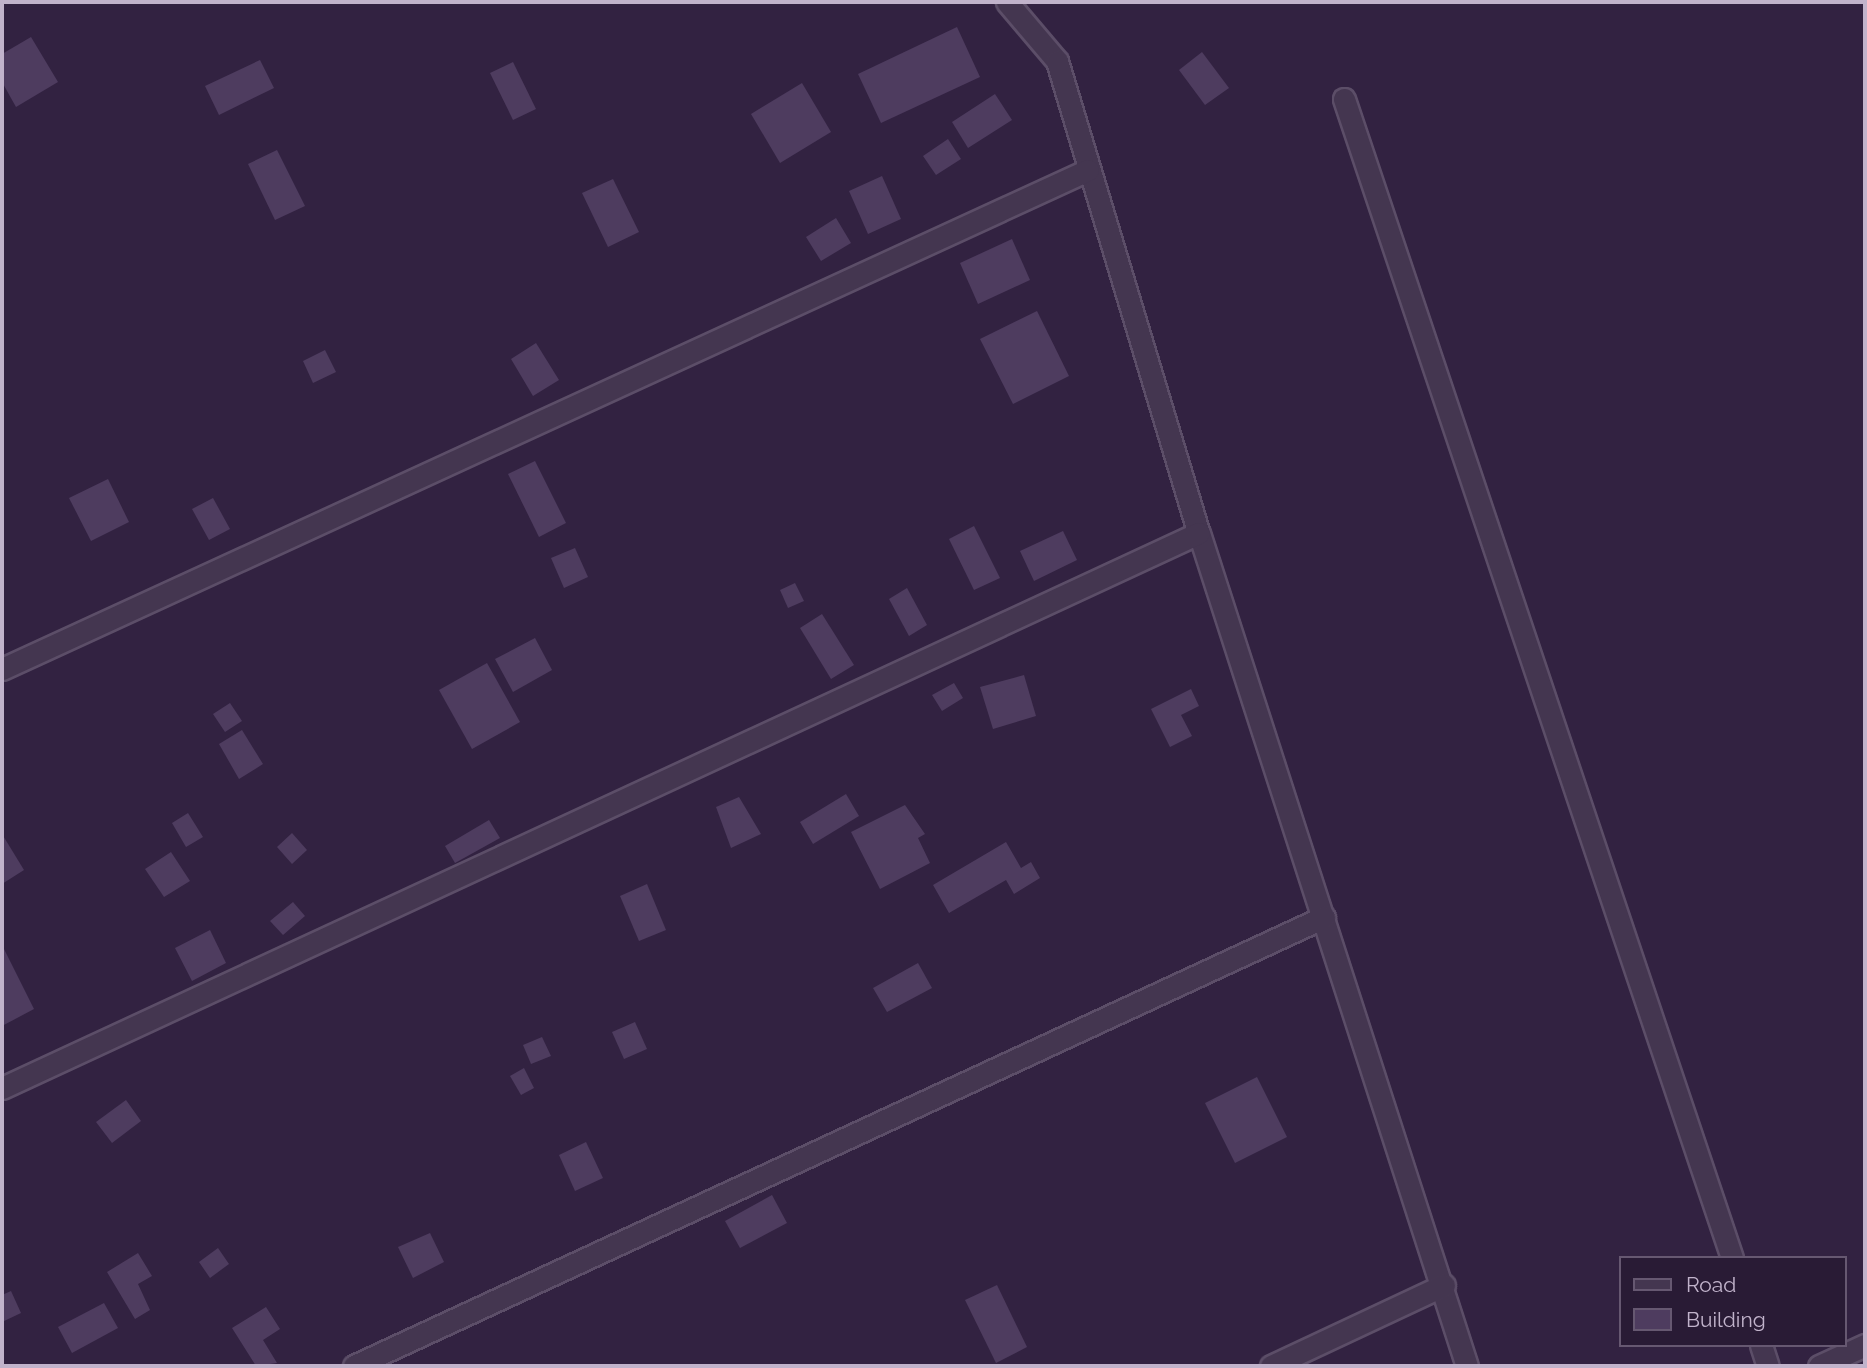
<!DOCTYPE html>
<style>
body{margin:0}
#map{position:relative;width:1867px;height:1368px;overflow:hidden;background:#322241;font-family:Raleway,sans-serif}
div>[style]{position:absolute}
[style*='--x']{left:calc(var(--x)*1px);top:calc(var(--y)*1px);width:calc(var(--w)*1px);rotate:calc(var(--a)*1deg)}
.building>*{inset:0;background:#4e3c5f}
.roads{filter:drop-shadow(2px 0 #5c4e68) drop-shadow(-2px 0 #5c4e68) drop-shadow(0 2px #5c4e68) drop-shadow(0 -2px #5c4e68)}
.street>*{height:21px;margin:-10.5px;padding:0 10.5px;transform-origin:10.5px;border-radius:10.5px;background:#443650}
span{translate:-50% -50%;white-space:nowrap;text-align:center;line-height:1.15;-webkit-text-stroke:5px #291b35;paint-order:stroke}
.frame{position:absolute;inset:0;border:4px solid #c1b3cb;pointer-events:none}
.legend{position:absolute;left:1619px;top:1256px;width:228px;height:91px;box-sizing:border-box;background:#291b35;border:2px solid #665871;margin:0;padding:9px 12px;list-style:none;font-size:21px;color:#c1b3cb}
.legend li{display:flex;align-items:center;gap:14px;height:35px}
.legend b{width:35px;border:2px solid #665871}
</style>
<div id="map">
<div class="building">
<div style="clip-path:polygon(957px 27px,980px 77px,881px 123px,858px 74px)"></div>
<div style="clip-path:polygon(31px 37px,58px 82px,16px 107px,2px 82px,2px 54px)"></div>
<div style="clip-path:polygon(1202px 52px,1229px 88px,1205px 105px,1179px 70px)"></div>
<div style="clip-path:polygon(260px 60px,274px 88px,219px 115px,205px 86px)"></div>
<div style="clip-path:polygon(513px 62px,536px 109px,513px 120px,490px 73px)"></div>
<div style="clip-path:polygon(802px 83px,831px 132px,780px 163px,751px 114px)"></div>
<div style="clip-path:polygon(995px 94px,1012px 120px,968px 148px,952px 122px)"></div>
<div style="clip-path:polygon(948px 139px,961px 159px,936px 175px,923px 156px)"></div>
<div style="clip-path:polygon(277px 150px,305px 206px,275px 220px,248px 164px)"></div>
<div style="clip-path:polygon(882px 176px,901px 219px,868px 234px,849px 191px)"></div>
<div style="clip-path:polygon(613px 179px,639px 232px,608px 247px,582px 193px)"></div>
<div style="clip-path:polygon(836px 218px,851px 243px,821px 261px,806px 237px)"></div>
<div style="clip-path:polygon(1012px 239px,1030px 280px,978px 304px,960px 263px)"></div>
<div style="clip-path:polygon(1037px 311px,1069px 376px,1013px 404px,980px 339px)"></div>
<div style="clip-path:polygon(536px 343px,559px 380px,533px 396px,511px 359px)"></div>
<div style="clip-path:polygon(325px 350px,336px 372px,313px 383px,303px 361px)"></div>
<div style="clip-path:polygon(535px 461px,566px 523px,539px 537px,508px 474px)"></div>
<div style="clip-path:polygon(108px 479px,129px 522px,91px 541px,69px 498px)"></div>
<div style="clip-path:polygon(213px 498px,230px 529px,209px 540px,192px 509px)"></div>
<div style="clip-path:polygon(974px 526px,1000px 578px,974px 590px,949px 539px)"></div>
<div style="clip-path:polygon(1063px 531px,1077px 560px,1034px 581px,1020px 551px)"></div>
<div style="clip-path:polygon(575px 548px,588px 577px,564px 588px,551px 558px)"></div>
<div style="clip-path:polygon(795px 583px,804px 601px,788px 608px,780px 590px)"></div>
<div style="clip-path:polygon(907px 588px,927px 625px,909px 636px,889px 599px)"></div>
<div style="clip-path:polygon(822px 614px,854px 665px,831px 679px,800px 628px)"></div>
<div style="clip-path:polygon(535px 638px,552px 670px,513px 692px,495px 659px)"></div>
<div style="clip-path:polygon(487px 663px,520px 722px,472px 749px,439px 690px)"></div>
<div style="clip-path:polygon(1024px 675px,1036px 716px,993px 729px,980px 687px)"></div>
<div style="clip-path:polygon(954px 683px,963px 698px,942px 711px,932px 695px)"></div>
<div style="clip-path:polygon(1191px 689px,1199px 706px,1181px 715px,1192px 736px,1170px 747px,1151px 709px)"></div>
<div style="clip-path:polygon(230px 703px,242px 721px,225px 732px,213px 714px)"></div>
<div style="clip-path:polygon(242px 730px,263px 764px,239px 779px,219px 744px)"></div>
<div style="clip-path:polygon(846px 794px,859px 816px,813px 844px,800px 822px)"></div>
<div style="clip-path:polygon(739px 797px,761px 834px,731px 848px,716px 807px)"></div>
<div style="clip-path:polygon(905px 805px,925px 834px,918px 838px,930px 863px,880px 889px,851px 832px)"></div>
<div style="clip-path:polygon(188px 813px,203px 837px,186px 847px,172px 823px)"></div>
<div style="clip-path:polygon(489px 820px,500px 838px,455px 863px,445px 846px)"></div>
<div style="clip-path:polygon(292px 833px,307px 850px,292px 864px,277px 847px)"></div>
<div style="clip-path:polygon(2px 834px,24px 870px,2px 884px)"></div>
<div style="clip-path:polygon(1006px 842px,1021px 868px,1031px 862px,1040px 878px,1014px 894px,1006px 880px,949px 913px,933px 885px)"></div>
<div style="clip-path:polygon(171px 852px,190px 881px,164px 897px,145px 869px)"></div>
<div style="clip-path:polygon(647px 884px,666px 930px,639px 941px,620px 896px)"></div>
<div style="clip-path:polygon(293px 902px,305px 916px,283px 935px,270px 921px)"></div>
<div style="clip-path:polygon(210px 930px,226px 963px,192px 981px,175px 948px)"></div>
<div style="clip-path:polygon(2px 945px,34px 1009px,2px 1026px)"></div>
<div style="clip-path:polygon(918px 963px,932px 988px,887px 1012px,873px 988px)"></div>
<div style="clip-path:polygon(635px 1022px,647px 1049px,624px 1059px,612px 1032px)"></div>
<div style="clip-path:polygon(542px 1037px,551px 1056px,531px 1064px,523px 1045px)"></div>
<div style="clip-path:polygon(524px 1068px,534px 1088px,521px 1095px,510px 1076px)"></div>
<div style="clip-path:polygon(1257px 1077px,1287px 1137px,1235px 1163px,1205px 1103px)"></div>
<div style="clip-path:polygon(126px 1100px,141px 1121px,112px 1143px,96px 1122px)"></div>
<div style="clip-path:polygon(586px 1142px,603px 1178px,575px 1191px,559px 1155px)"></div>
<div style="clip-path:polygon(772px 1195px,787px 1223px,740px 1248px,725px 1221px)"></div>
<div style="clip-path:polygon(430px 1233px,444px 1262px,413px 1278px,398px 1247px)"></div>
<div style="clip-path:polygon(218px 1248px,229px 1264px,210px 1278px,199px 1262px)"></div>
<div style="clip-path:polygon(138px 1253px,152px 1276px,138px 1284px,150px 1310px,135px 1319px,107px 1272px)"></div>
<div style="clip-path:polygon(997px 1285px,1027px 1347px,996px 1363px,965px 1300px)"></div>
<div style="clip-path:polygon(11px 1291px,21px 1313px,2px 1322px,2px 1295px)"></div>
<div style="clip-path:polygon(104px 1303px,118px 1328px,72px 1353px,58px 1327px)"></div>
<div style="clip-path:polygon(266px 1307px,280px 1329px,263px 1340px,277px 1363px,256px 1366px,232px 1328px)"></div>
</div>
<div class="roads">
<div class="street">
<div style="--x:1007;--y:2;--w:77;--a:49.7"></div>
<div style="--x:1057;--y:61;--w:493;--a:73.3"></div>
<div style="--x:1199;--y:533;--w:875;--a:72.17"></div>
<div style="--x:1344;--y:99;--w:1222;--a:71.49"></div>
<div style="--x:2;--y:669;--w:1195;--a:-24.68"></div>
<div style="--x:2;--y:1088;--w:1319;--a:-24.88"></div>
<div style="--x:1761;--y:1345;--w:22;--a:72"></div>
<div style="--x:354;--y:1366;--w:1069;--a:-24.84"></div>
<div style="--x:1271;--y:1366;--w:191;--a:-25.1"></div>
<div style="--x:1819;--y:1366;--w:51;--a:-24.5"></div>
</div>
</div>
<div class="frame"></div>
<ul class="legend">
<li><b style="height:9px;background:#443650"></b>Road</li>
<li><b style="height:19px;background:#4e3c5f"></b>Building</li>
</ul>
</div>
